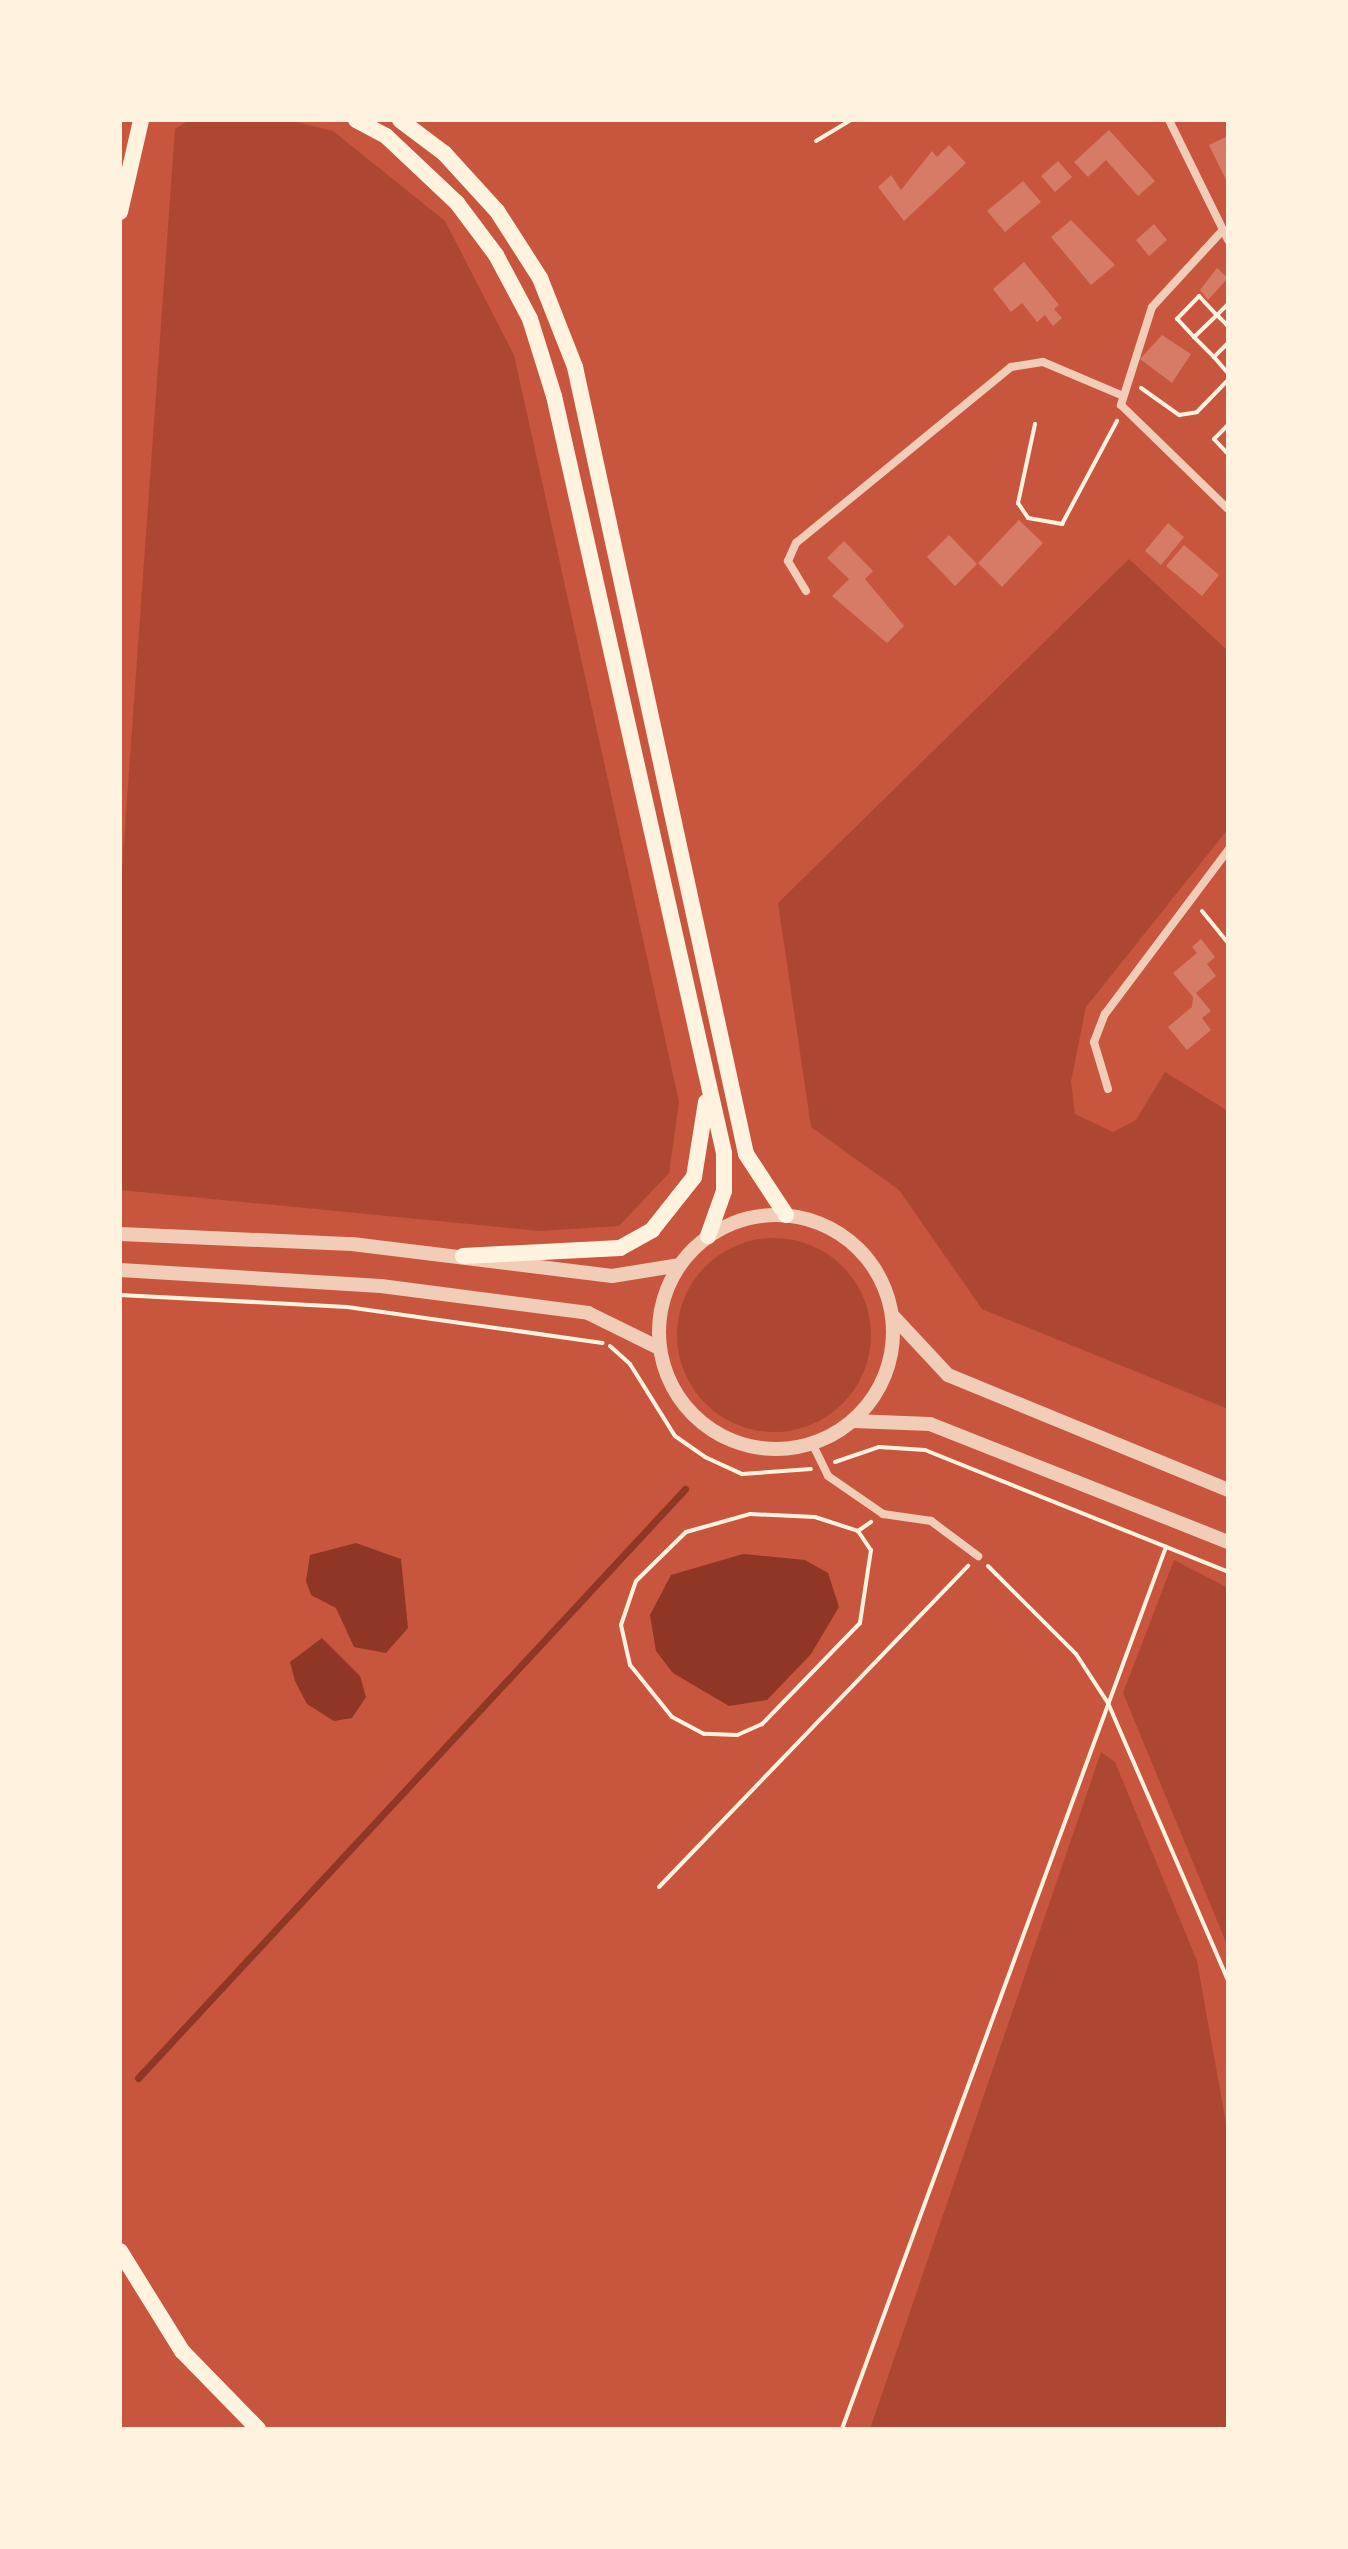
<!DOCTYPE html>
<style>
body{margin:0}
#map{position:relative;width:1348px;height:2549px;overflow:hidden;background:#c8553d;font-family:Literata,serif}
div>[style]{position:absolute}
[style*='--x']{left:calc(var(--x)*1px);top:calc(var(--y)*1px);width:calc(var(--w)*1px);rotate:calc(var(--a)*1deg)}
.green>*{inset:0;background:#ae4732}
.round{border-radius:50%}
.water>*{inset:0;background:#8f3625}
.stream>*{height:7px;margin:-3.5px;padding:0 3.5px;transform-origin:3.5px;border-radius:3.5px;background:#8f3625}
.building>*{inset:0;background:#d67c66}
.path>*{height:4px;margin:-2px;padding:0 2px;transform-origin:2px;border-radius:2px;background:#fff3e0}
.minor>*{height:8px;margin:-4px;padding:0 4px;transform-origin:4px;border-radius:4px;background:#f1ccb7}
.tertiary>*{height:14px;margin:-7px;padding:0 7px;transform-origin:7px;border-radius:7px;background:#f1ccb7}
.tertiary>.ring{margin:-7px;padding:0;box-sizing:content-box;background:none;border:14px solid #f1ccb7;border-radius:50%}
.secondary>*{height:16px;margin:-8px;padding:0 8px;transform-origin:8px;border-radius:8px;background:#fff3e0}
span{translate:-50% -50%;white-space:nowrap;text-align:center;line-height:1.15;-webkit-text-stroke:6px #fff3e0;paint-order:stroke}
.frame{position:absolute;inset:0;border:122px solid #fff3e0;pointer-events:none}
</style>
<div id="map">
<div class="green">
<div style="clip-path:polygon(189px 120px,288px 120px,333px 131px,445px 221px,514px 355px,679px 1102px,669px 1173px,619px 1226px,540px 1231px,120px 1190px,120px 897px,175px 129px)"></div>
<div style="clip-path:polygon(1129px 559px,1228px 651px,1228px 829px,1086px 1007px,1071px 1081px,1075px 1114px,1113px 1132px,1136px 1120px,1165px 1072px,1228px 1111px,1228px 1409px,982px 1309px,899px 1190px,811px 1127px,778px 903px)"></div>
<div class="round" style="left:677px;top:1238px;width:194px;height:194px"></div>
<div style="clip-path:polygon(1174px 1560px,1228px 1588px,1228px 1947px,1123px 1693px)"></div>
<div style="clip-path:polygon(1101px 1752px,1115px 1762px,1197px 1961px,1228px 2135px,1228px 2429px,870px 2429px)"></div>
</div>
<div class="water">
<div style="clip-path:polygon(356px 1543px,401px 1559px,408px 1628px,386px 1653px,354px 1647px,336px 1608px,311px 1595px,306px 1581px,310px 1555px)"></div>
<div style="clip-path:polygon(743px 1554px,805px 1560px,828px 1573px,839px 1607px,811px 1654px,767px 1700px,729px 1706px,673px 1673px,656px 1651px,650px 1615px,671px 1575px)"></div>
<div style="clip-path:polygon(322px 1638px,360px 1676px,366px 1697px,352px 1718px,334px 1721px,307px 1704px,295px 1681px,290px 1662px)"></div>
</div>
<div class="stream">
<div style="--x:138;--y:2078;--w:804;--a:-47.12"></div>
</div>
<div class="building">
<div style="clip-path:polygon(1109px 130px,1155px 181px,1138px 196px,1106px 160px,1088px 177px,1074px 162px)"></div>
<div style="clip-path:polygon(1228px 136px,1228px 184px,1209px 145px)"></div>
<div style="clip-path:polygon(949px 145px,966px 163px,904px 221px,878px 187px,891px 175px,901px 190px,932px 151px,937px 157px)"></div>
<div style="clip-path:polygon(1058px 161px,1072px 177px,1055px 192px,1041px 176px)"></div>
<div style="clip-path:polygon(1023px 181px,1041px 202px,1005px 232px,987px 211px)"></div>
<div style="clip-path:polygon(1071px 220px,1115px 265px,1091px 285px,1051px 237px)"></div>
<div style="clip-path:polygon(1154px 224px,1167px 240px,1149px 256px,1136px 240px)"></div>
<div style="clip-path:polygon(1024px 262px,1059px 305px,1054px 309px,1062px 318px,1053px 326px,1045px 315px,1037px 322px,1022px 303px,1011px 312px,993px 289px)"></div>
<div style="clip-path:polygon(1217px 268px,1228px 278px,1208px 300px,1200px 290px)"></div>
<div style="clip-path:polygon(1162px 335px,1191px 354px,1172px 383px,1140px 359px)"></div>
<div style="clip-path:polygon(1019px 520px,1043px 543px,1002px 587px,978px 563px)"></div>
<div style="clip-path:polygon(1168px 523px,1184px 537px,1161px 565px,1145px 551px)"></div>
<div style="clip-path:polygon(949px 535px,977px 564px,955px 586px,927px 557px)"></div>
<div style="clip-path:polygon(844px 541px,873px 571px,865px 579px,904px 626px,887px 643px,832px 596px,849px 579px,827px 558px)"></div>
<div style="clip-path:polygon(1184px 545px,1219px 575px,1202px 596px,1166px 566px)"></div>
<div style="clip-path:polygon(1201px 939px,1215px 957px,1207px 964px,1216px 976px,1196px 993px,1211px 1011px,1202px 1018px,1211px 1030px,1187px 1050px,1168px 1027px,1192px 1007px,1193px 997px,1173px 973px,1197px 953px,1192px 947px)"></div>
</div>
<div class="path">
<div style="--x:816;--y:141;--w:41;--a:-31"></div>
<div style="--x:1228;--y:304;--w:16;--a:135"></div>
<div style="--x:1217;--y:315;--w:32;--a:136"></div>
<div style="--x:1194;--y:337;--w:25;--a:-133"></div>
<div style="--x:1177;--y:319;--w:32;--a:-46"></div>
<div style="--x:1199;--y:296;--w:26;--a:47"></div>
<div style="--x:1217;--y:315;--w:13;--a:45"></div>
<div style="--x:1226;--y:324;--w:4;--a:56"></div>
<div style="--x:1228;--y:333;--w:2;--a:90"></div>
<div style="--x:1194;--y:337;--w:28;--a:45"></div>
<div style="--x:1228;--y:343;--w:20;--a:135"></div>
<div style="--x:1214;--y:357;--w:21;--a:49"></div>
<div style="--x:1141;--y:388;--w:47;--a:35.4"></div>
<div style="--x:1179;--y:415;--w:18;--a:-9"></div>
<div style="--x:1197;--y:412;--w:45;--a:-45.9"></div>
<div style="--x:1035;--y:424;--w:81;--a:102.1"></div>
<div style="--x:1018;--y:503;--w:18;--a:56"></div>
<div style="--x:1028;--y:518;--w:35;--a:10"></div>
<div style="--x:1062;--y:524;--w:117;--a:-61.9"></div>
<div style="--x:1228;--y:425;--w:20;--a:135"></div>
<div style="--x:1214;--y:439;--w:21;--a:47"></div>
<div style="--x:1202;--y:911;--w:41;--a:50.9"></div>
<div style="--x:120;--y:1295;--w:227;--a:3"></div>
<div style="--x:347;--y:1307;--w:258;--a:8"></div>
<div style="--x:610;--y:1346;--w:27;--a:42"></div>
<div style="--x:630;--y:1364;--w:85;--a:58"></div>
<div style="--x:675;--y:1436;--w:37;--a:35"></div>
<div style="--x:705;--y:1457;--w:41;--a:24.7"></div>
<div style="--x:742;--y:1474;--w:69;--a:-4.1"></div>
<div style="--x:835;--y:1462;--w:46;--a:-18.8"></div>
<div style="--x:879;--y:1447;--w:46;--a:3.7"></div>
<div style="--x:925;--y:1450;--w:327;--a:21.9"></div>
<div style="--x:858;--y:1531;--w:23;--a:56"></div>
<div style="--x:871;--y:1550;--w:74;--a:98.6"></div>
<div style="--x:860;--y:1623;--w:141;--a:134.1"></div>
<div style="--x:762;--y:1724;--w:27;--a:156"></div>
<div style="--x:737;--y:1735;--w:33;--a:-178"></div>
<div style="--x:704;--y:1734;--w:36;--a:-152"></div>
<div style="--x:672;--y:1717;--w:67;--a:-128.9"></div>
<div style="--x:630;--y:1665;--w:41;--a:-102.7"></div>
<div style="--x:621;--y:1625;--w:46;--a:-71.2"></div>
<div style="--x:636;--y:1581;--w:70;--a:-44.4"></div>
<div style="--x:686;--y:1532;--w:66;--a:-15.7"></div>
<div style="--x:750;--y:1514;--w:65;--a:2.6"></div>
<div style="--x:815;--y:1517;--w:45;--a:18"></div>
<div style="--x:858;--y:1531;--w:16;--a:-35"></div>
<div style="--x:988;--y:1566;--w:124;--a:45"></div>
<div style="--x:1076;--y:1654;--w:59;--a:56.9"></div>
<div style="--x:1108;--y:1703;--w:302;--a:66.6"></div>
<div style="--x:659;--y:1887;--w:446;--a:-46.1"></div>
<div style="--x:842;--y:2429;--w:940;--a:-69.83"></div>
</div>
<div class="minor">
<div style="--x:1169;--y:120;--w:134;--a:63.8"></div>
<div style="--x:1222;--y:231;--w:103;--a:132.6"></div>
<div style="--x:1152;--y:307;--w:103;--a:107.6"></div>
<div style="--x:1121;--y:405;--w:149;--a:44.2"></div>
<div style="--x:806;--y:591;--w:35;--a:-121"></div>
<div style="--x:788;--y:561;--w:20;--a:-66"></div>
<div style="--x:796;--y:543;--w:278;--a:-39.3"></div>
<div style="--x:1011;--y:367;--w:32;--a:-9"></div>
<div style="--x:1043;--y:362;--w:85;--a:22.9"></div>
<div style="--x:1108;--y:1089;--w:49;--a:-106.6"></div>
<div style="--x:1094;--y:1042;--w:30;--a:-69"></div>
<div style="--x:1105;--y:1014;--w:205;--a:-53.1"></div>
<div style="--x:813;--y:1445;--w:34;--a:64"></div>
<div style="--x:828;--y:1476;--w:67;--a:34.6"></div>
<div style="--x:883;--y:1514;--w:49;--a:8.3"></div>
<div style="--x:931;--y:1521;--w:59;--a:36.7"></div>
</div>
<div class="tertiary">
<div class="ring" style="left:659px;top:1215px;width:220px;height:220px"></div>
<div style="--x:120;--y:1234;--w:232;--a:2.5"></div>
<div style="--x:352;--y:1244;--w:262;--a:7"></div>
<div style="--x:612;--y:1276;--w:69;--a:-9.2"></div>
<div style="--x:120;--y:1270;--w:261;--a:3.5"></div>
<div style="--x:381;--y:1286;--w:209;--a:7.4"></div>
<div style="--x:588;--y:1313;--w:79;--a:26.2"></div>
<div style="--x:892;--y:1315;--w:82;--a:47"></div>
<div style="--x:948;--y:1375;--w:303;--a:22.3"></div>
<div style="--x:854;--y:1421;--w:76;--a:2.3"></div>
<div style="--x:930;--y:1424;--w:321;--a:21.6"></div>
</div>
<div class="secondary">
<div style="--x:356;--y:120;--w:34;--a:28"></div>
<div style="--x:386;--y:136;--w:98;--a:43.3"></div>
<div style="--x:457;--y:203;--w:65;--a:53.1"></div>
<div style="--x:496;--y:255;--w:72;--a:62"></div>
<div style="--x:530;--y:319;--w:81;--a:72.7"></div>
<div style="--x:554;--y:396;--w:776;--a:77.34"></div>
<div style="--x:724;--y:1153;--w:38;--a:90"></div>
<div style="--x:724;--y:1191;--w:48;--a:109.6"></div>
<div style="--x:400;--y:120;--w:55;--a:36.9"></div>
<div style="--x:444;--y:153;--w:79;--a:47.6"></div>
<div style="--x:497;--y:211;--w:80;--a:57.3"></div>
<div style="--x:540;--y:278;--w:96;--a:68.5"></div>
<div style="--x:575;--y:367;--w:805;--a:77.74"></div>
<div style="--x:746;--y:1154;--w:73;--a:56.7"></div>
<div style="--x:120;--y:212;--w:94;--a:-77.1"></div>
<div style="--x:463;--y:1256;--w:157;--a:-2.9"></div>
<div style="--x:620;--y:1248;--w:37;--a:-29"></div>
<div style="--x:652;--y:1230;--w:68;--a:-51.6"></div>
<div style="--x:694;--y:1177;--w:76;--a:-80.9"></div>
<div style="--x:120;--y:2251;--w:118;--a:58.2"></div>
<div style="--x:182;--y:2351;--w:109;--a:45.7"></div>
</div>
<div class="frame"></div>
</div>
